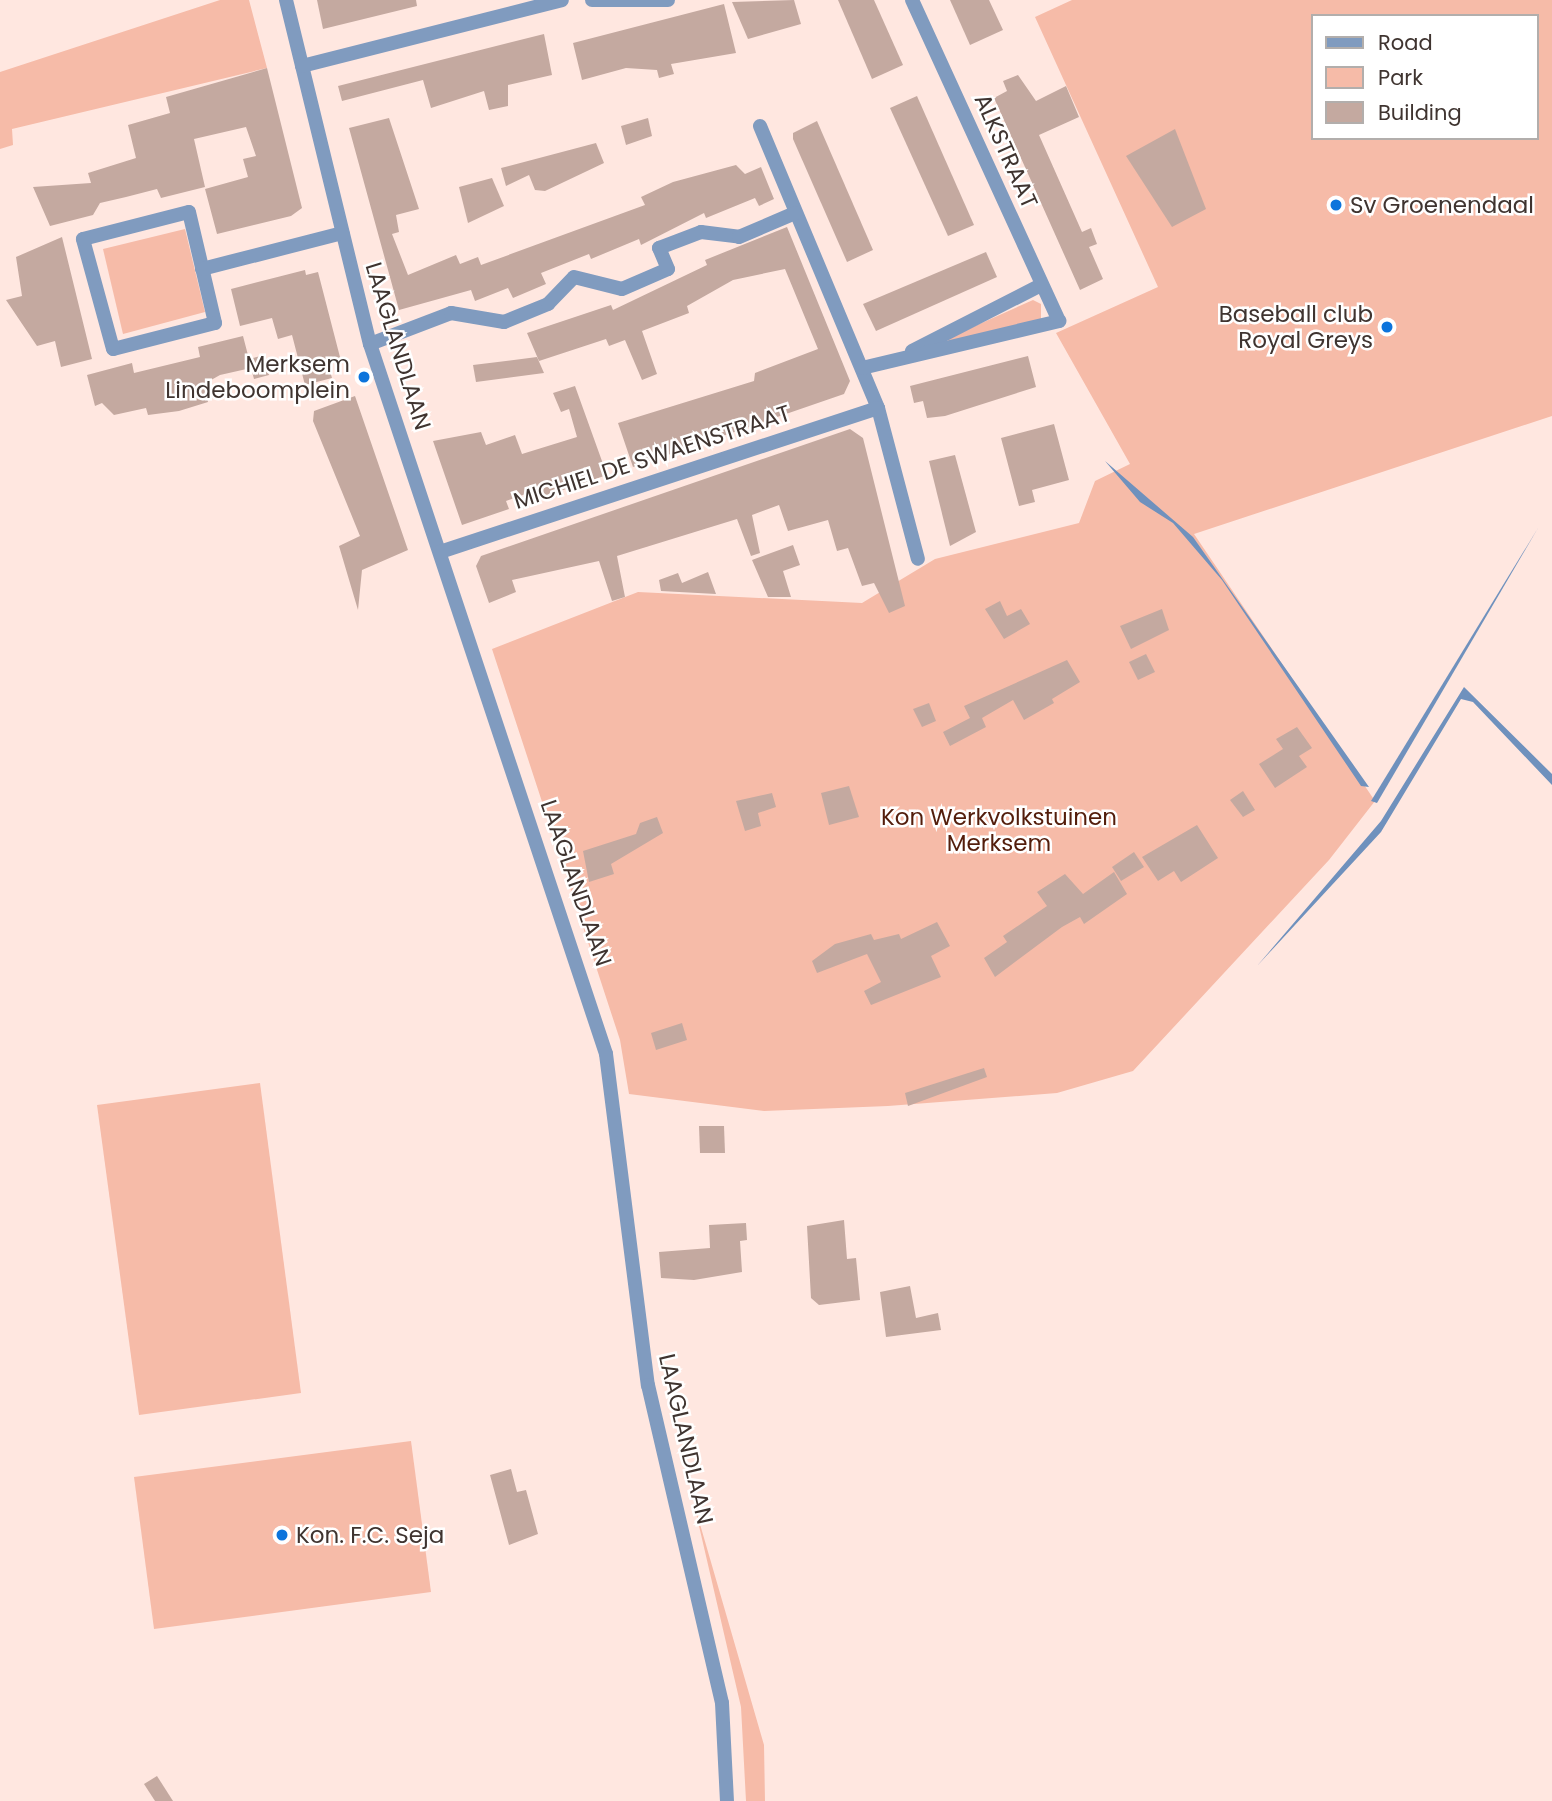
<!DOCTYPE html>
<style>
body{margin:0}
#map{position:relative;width:1552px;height:1801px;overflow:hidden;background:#ffe7e0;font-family:Poppins,sans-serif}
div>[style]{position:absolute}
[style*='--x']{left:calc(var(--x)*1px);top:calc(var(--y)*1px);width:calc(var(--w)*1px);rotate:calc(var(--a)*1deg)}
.green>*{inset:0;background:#f6bba8}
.water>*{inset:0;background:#6f91bd}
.building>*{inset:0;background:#c4a9a0}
.street>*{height:14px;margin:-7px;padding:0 7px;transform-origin:7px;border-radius:7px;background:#809bbf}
.dots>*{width:19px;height:19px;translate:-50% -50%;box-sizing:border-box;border:4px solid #fff;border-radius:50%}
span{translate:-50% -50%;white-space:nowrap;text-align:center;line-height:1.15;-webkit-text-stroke:5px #fff;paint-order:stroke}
.street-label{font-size:23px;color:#3f3430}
.poi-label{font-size:23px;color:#3f3430}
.left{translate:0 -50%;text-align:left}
.right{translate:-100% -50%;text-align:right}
.park-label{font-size:23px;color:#531d0b}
.legend{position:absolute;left:1311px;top:14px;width:228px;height:126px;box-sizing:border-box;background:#fff;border:2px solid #b2aeac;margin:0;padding:9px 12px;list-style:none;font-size:21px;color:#3f3430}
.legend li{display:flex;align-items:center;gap:14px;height:35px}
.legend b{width:35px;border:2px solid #b2aeac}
</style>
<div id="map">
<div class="green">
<div style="clip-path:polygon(220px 0,249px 0,267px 68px,12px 129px,13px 145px,0 149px,0 72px)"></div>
<div style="clip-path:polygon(evenodd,1072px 0,1552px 0,1552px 416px,1194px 534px,1375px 801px,1329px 860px,1133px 1071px,1057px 1093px,888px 1106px,764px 1111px,629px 1094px,620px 1040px,492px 649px,638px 592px,862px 603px,935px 559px,1079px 523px,1095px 481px,1130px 464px,1056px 333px,1158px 287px,1035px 17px,1072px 0,1312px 16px,1536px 16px,1536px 138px,1312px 138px,1312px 16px)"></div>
<div style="clip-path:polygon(185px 229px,205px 312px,123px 334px,103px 249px)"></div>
<div style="clip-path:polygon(1033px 300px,1041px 304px,1041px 320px,951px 344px,946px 339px)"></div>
<div style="clip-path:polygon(260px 1083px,301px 1393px,139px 1415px,97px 1105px)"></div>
<div style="clip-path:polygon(411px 1441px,431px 1592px,154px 1629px,134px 1477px)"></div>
<div style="clip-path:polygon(693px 1500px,764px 1745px,765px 1801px,746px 1801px,741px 1707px)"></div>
</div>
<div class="water">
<div style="clip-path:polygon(1105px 461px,1193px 537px,1369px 787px,1361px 786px,1222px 580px,1173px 523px,1140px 502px)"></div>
<div style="clip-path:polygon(1538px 528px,1377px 803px,1371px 801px)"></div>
<div style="clip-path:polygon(1464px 687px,1552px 774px,1552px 785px,1473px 702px,1461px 699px,1381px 832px,1257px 966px,1381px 821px)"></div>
</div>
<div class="building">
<div style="clip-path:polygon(317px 0,416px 0,417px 6px,323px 29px)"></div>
<div style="clip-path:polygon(794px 0,801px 24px,748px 39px,732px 2px)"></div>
<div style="clip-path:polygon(838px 0,874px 0,903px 65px,872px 79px)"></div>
<div style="clip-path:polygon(950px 0,989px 0,1003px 30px,970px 45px)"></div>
<div style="clip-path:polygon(724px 4px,736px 53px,671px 64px,674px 74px,659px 78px,657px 70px,626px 68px,582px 80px,573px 43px)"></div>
<div style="clip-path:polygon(544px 34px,552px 75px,508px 85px,508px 106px,489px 110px,484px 91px,431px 108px,423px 80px,342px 101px,338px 86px)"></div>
<div style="clip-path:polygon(267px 68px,302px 208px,291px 216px,217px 234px,205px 189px,248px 177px,243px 159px,256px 156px,246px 127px,194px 139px,205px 187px,161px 198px,157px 189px,126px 197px,100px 203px,93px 215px,50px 226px,33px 187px,91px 183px,88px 173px,136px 158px,128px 125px,170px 113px,166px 97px)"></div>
<div style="clip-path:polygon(1018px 75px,1036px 101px,1066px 86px,1079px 117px,1039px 135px,1082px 232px,1091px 228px,1097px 244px,1089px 247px,1103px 279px,1080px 290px,994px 98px,1007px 91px,1003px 81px)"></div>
<div style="clip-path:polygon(917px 96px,974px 225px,948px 236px,890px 108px)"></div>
<div style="clip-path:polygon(389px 118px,419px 209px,396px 215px,399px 232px,392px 234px,408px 275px,456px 255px,460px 264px,478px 257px,481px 265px,645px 205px,641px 197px,673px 182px,736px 165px,745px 174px,761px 167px,774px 199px,759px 206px,755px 198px,706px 218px,704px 213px,641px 245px,639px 239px,591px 259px,589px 254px,541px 273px,546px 284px,513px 298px,508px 288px,475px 301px,471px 290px,399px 310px,349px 128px)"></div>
<div style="clip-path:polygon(648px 118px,652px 136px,626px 145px,621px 126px)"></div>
<div style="clip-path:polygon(817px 121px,873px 250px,847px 262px,793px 139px,793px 133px)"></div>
<div style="clip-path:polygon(1175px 129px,1206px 209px,1172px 227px,1126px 156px)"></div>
<div style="clip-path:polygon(596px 143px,604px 163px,545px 191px,535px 190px,529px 175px,506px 186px,501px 168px)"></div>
<div style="clip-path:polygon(492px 178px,504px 206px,468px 223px,459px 187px)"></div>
<div style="clip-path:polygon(787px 227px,850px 381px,844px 394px,633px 467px,618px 423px,754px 381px,755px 373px,818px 349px,785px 269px,733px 280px,687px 306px,689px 313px,642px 331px,657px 374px,642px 380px,625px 340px,609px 346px,606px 339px,539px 361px,527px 333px,611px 305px,613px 310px,707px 265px,705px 260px)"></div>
<div style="clip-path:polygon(62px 237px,92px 359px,61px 367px,55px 341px,37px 346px,6px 300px,22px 296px,16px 257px)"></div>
<div style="clip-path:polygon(986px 252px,997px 277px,876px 331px,863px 304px)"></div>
<div style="clip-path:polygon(305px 270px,306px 275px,318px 272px,341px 361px,328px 364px,332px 378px,305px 385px,292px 335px,278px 339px,272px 318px,240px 326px,231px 289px)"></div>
<div style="clip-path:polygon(243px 336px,249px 359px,264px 355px,269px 375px,254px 379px,251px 368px,220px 375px,204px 384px,208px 402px,179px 411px,148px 415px,146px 408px,114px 415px,102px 403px,95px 406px,87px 375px,132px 363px,134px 373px,200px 357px,198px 347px)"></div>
<div style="clip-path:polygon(1028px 356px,1036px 387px,945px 416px,927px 418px,923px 401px,914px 403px,910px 386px)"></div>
<div style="clip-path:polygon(537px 357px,544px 373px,476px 382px,473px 365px)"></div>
<div style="clip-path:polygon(575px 386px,607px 475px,537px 499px,534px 491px,506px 501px,509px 509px,462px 525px,433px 441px,481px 432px,486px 445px,515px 435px,522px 454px,577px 437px,569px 409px,561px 412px,553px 393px)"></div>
<div style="clip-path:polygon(355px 396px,408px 550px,362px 570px,358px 610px,339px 546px,360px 536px,313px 421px,314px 411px)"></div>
<div style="clip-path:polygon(1054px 424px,1069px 480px,1032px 490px,1035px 502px,1019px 506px,1001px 438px)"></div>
<div style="clip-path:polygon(850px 429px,863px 438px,905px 606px,889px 613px,874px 583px,862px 586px,848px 548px,837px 551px,828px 520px,788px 531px,779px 505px,752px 515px,760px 553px,751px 556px,737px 519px,617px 556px,625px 597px,612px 601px,599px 561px,512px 580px,516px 592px,489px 603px,476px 566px,481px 556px)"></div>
<div style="clip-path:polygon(955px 455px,976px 532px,950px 546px,929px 461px)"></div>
<div style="clip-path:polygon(793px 545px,800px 565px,783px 571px,791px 597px,768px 597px,752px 560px)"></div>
<div style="clip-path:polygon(708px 572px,716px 594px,661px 591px,659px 580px,678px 573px,682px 583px)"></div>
<div style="clip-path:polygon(1000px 601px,1007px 616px,1021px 609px,1030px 624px,1004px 639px,985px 609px)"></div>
<div style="clip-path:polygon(1162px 609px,1169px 630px,1131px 649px,1120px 626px)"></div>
<div style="clip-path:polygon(1146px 654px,1155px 672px,1138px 680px,1129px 662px)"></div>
<div style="clip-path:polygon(1067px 660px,1080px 682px,1052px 699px,1054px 703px,1024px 720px,1013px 700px,982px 718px,986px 727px,950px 746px,943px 732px,970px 718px,964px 706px)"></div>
<div style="clip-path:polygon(929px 703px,936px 721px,922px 727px,913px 709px)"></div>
<div style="clip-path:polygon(1297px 727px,1312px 748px,1299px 756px,1307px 767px,1275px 788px,1259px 764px,1283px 749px,1276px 739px)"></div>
<div style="clip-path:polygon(849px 786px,859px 817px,829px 825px,821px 793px)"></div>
<div style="clip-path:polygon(1243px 791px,1255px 810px,1243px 817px,1230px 800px)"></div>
<div style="clip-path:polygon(772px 793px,776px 807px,758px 813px,761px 826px,745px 831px,736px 801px)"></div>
<div style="clip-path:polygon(657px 817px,663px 833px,611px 864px,614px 874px,589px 882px,583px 851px,636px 834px,640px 823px)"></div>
<div style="clip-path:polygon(1197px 825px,1218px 858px,1181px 882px,1174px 871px,1158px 881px,1142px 857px)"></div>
<div style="clip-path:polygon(1134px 852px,1144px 867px,1121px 881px,1112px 867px)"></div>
<div style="clip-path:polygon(1114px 872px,1127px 894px,1084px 924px,1080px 917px,1062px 927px,995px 977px,984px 958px,1007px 942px,1003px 936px,1047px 906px,1037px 892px,1065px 874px,1083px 894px)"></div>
<div style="clip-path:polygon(937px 922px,950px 946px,931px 956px,941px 977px,871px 1005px,864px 991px,881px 982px,867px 954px,817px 973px,812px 961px,835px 944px,871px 934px,874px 940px,899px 934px,901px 939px)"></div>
<div style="clip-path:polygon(682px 1023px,687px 1040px,656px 1050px,651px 1033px)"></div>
<div style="clip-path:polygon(984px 1068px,987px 1077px,908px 1106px,905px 1093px)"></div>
<div style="clip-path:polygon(699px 1126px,724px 1126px,725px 1153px,700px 1153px)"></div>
<div style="clip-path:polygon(844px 1220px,847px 1259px,856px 1258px,860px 1300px,819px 1305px,811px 1298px,807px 1226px)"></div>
<div style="clip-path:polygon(746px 1223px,747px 1240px,740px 1241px,742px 1272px,694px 1280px,661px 1278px,659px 1252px,710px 1248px,709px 1225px)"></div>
<div style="clip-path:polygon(910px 1286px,916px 1318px,938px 1313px,941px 1330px,886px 1337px,880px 1292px)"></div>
<div style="clip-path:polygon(511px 1469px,517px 1492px,526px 1490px,538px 1534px,509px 1545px,490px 1475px)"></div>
<div style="clip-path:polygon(157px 1776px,173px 1801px,155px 1801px,144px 1784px)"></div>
</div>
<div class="street">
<div style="--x:286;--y:0;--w:354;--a:76.3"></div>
<div style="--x:370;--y:344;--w:748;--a:71.61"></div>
<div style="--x:606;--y:1054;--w:334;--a:82.8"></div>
<div style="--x:648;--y:1385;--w:326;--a:76.9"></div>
<div style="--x:722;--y:1703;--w:98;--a:87.1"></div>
<div style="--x:592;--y:0;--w:76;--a:0"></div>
<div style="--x:302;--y:66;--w:268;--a:-14.2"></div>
<div style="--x:760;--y:126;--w:306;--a:67.3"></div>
<div style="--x:878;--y:408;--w:156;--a:75.2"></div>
<div style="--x:189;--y:212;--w:114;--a:76.8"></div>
<div style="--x:215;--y:323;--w:105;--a:165.7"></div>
<div style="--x:113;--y:349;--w:114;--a:-105.3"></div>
<div style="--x:83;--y:239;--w:109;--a:-14.3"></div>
<div style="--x:202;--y:269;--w:145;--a:-14.4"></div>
<div style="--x:370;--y:344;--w:87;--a:-20.9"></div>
<div style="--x:451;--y:313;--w:54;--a:9.6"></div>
<div style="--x:504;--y:322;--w:48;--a:-22.2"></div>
<div style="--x:548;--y:304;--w:37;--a:-46"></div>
<div style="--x:574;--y:277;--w:49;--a:14"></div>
<div style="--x:622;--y:289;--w:50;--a:-23.5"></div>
<div style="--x:668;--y:269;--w:23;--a:-113"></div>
<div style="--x:659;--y:248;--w:45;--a:-20.9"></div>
<div style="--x:701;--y:232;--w:38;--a:7"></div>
<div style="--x:739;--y:237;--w:61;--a:-23.2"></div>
<div style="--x:912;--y:351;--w:145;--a:-27.1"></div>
<div style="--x:862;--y:368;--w:203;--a:-13.4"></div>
<div style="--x:1059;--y:321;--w:353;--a:-114.6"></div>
<div style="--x:440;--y:552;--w:461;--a:-18.2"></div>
</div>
<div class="dots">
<div style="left:1336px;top:205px;background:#0c74dc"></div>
<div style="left:1387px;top:327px;background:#0c74dc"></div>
<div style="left:364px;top:377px;background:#0c74dc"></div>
<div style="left:282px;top:1535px;background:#0c74dc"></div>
</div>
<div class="street-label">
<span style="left:1006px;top:151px;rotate:66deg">ALKSTRAAT</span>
<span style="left:398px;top:346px;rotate:73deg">LAAGLANDLAAN</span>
<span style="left:652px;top:457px;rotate:-18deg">MICHIEL DE SWAENSTRAAT</span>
<span style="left:576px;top:883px;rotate:71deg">LAAGLANDLAAN</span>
<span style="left:686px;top:1439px;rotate:77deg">LAAGLANDLAAN</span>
</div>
<div class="poi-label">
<span class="left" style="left:1350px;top:205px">Sv Groenendaal</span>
<span class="right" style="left:1373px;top:327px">Baseball club<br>Royal Greys</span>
<span class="right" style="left:350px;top:377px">Merksem<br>Lindeboomplein</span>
<span class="left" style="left:296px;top:1535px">Kon. F.C. Seja</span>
</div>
<div class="park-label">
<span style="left:999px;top:830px">Kon Werkvolkstuinen<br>Merksem</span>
</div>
<ul class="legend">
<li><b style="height:9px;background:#809bbf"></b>Road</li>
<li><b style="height:19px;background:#f6bba8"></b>Park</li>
<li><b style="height:19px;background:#c4a9a0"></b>Building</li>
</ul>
</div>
